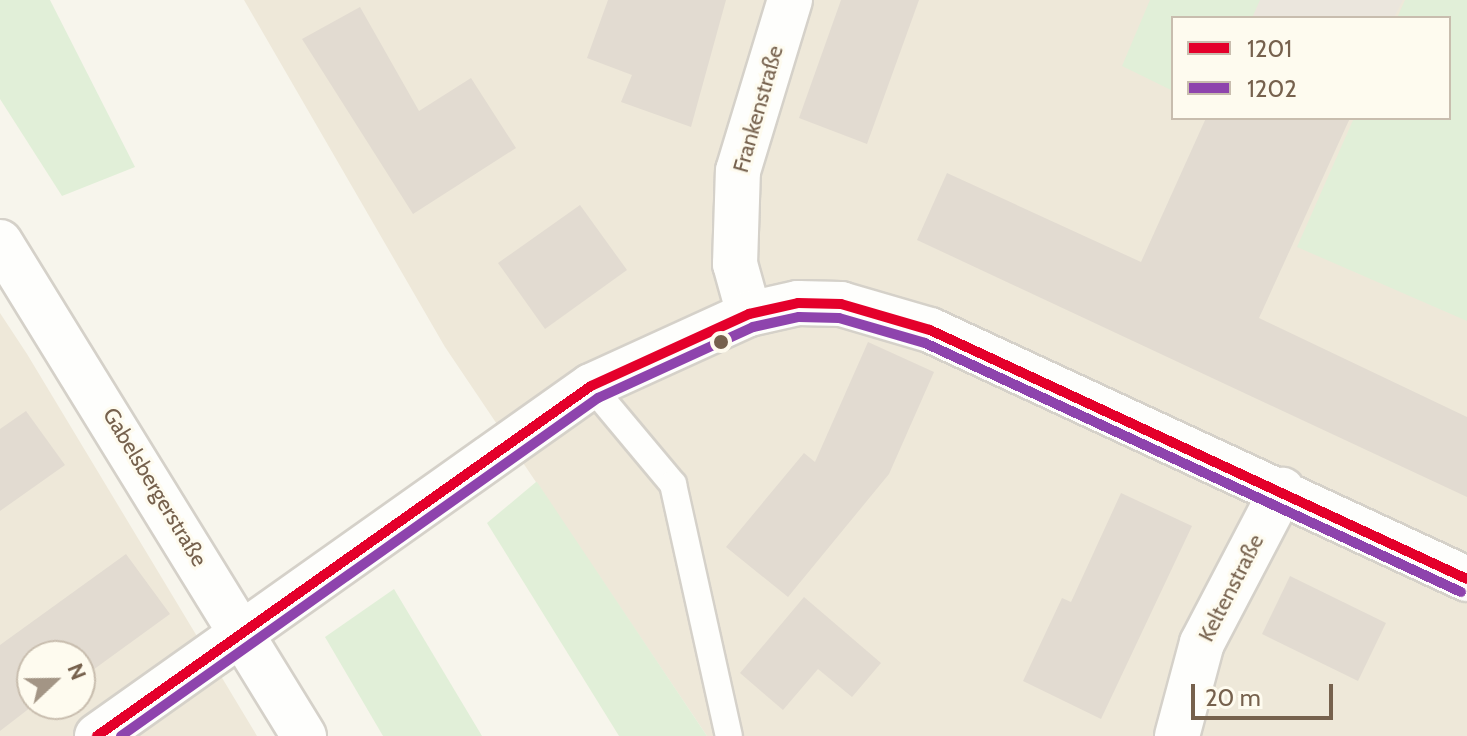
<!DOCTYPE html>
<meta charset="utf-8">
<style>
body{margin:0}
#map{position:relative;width:1467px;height:736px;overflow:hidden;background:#f7f5ec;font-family:Cabin,sans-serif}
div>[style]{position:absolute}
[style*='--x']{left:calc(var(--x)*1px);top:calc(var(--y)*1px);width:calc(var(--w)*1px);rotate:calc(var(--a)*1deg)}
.residential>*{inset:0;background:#eee8d9}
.industrial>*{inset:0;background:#ebe6dd}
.green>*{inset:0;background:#e1efd8}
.building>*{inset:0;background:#e2dbd1}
.roads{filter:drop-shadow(2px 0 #d5d1c9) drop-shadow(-2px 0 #d5d1c9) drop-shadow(0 2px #d5d1c9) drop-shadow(0 -2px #d5d1c9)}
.service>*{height:26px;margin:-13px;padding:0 13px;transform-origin:13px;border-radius:13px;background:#fefefc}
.minor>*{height:44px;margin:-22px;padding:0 22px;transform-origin:22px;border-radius:22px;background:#fefefc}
.bus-1>*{height:10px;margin:-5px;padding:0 5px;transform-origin:5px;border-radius:5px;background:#e4002b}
.bus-2>*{height:10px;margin:-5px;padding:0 5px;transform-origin:5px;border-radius:5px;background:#8e44ad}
.dots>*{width:22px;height:22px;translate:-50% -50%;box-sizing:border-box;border:4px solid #fefbef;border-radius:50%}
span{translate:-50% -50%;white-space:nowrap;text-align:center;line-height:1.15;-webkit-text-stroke:6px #fefbef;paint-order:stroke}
.street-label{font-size:22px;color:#76614d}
.legend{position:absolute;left:1171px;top:16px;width:280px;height:104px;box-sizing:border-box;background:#fefbef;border:2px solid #c8bdae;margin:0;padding:10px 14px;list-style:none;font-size:24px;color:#76614d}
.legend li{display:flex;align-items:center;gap:16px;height:40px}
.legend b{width:40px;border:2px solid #c8bdae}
.north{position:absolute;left:16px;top:640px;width:80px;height:80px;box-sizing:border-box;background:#fefbef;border:2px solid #c8bdae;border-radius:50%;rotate:68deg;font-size:22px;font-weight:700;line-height:32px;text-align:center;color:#76614d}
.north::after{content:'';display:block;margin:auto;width:28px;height:36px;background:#a39585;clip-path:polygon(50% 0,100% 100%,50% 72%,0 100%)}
.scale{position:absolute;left:1191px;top:684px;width:142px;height:36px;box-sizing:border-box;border:4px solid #76614d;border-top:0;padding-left:10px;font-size:24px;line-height:28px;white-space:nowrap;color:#76614d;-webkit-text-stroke:6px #fefbef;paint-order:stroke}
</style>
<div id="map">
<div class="residential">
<div style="clip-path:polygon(evenodd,244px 0,1467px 0,1467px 736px,707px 736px,445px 347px,244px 0,1173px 18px,1449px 18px,1449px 118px,1173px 118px,1173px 18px)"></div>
<div style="clip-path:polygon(evenodd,0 313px,27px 354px,257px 736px,0 736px,0 313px,32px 656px,80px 656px,80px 704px,32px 704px,32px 656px)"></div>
</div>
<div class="industrial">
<div style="clip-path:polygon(1260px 0,1403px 0,1394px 18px,1252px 18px)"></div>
</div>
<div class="green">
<div style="clip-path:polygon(0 0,50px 0,135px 167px,62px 196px,0 99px)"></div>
<div style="clip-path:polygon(1150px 0,1260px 0,1252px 18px,1173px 18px,1173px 91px,1122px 66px)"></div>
<div style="clip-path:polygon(1405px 0,1467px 0,1467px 321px,1297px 247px,1354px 118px,1449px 118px,1449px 18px,1397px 18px)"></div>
<div style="clip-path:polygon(536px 482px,537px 482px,707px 736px,619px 736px,487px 523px)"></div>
<div style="clip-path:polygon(394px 589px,482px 736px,383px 736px,325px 637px)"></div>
</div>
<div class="building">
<div style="clip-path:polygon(608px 0,726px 0,691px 127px,621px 102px,632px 75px,587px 58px)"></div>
<div style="clip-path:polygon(841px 0,919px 0,867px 144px,799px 118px)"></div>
<div style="clip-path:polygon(360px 7px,419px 111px,471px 78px,516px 148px,413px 214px,302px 39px)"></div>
<div style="clip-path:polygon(1206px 118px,1350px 118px,1259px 318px,1467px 417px,1467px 497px,917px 240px,947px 173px,1141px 262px)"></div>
<div style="clip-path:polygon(580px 205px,627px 270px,545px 329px,498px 263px)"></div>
<div style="clip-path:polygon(868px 342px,934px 372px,889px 474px,788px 597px,726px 547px,804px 453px,815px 462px)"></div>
<div style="clip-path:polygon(26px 411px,65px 465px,0 511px,0 429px)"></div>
<div style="clip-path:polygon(1121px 493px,1192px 526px,1101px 719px,1023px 681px,1062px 598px,1071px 602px)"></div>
<div style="clip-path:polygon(126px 554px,170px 614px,86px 675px,80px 656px,32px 656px,35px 704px,0 731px,0 645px)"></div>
<div style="clip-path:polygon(1290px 576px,1386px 623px,1358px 681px,1262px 634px)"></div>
<div style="clip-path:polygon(804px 597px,881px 663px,852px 697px,818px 669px,783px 710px,740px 673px)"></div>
</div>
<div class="roads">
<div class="service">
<div style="--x:591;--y:386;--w:128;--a:50.1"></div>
<div style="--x:673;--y:484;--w:258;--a:77.5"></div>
</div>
<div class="minor">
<div style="--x:0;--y:242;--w:580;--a:58.39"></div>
<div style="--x:749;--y:314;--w:52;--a:-105.6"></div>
<div style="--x:735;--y:264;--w:93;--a:-88.2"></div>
<div style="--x:738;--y:171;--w:179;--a:-73.1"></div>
<div style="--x:97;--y:736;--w:605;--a:-35.32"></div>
<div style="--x:591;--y:386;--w:174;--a:-24.5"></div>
<div style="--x:749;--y:314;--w:50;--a:-12.7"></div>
<div style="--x:798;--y:303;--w:43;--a:1.3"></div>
<div style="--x:841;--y:304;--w:93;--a:16.3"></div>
<div style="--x:930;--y:330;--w:592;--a:24.88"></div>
<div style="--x:1177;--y:736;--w:96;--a:-75"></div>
<div style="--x:1202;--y:643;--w:173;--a:-62.4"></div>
</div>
</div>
<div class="bus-1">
<div style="--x:97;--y:736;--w:605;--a:-35.32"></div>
<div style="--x:591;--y:386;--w:174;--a:-24.5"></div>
<div style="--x:749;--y:314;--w:50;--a:-12.7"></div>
<div style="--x:798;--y:303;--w:43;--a:1.3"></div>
<div style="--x:841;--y:304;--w:93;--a:16.3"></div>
<div style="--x:930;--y:330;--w:592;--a:24.88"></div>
</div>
<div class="bus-2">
<div style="--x:121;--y:736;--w:585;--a:-35.32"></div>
<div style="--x:598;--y:398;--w:170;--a:-24.6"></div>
<div style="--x:753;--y:327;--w:47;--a:-12.3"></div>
<div style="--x:799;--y:317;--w:40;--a:1.4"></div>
<div style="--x:839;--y:318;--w:90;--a:16.2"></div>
<div style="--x:925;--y:343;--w:591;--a:24.92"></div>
</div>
<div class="dots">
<div style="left:721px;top:342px;background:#76614d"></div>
</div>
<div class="street-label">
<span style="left:758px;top:109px;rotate:-74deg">Frankenstraße</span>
<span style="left:155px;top:487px;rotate:59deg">Gabelsbergerstraße</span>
<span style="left:1231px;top:588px;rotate:-63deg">Keltenstraße</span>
</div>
<ul class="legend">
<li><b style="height:10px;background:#e4002b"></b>1201</li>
<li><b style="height:10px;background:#8e44ad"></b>1202</li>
</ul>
<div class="north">N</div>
<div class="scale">20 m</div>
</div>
